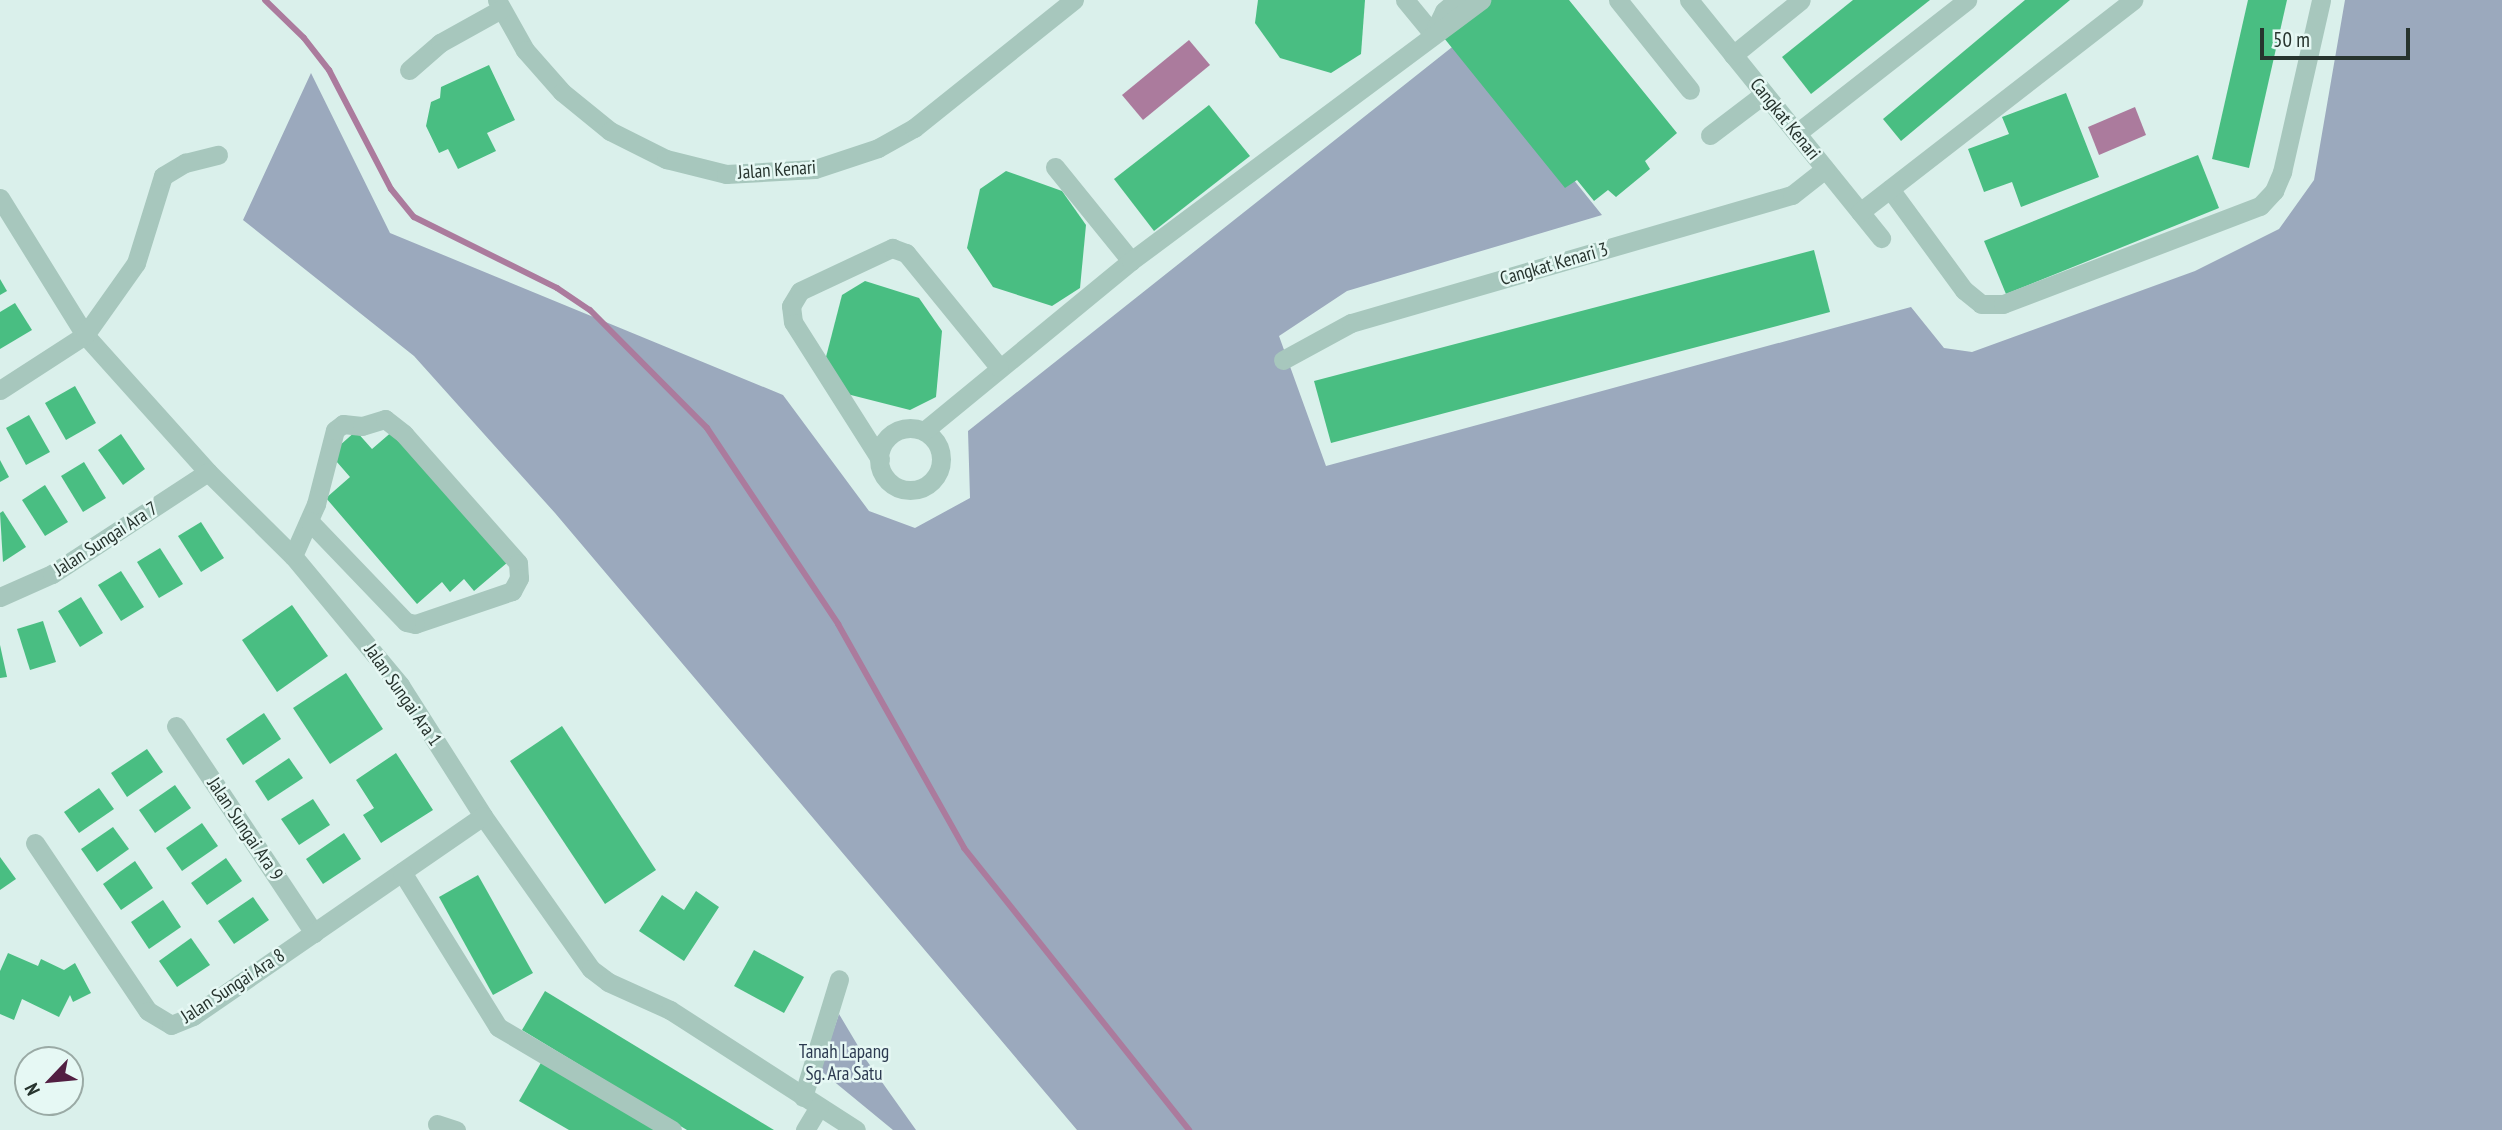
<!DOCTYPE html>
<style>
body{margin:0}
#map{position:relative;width:2502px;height:1130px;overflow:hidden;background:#daf0eb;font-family:"PT Sans Narrow",sans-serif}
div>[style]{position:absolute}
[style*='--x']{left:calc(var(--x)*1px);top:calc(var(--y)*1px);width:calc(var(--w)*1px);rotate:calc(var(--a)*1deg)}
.green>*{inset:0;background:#9ba9bd}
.water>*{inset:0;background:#ab7b9d}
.stream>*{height:6px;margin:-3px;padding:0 3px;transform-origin:3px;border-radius:3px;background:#ab7b9d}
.building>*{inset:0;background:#49be82}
.minor>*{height:19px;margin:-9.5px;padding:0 9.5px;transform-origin:9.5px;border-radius:9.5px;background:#a7c7bd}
.minor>.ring{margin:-9.5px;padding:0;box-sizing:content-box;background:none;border:19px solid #a7c7bd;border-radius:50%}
span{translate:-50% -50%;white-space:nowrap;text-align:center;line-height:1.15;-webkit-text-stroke:5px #e6f8f4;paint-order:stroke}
.street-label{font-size:19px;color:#27342e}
.park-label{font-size:19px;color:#2c3a50}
.north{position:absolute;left:14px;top:1046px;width:70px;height:70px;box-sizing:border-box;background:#e6f8f4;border:2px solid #9aaaa5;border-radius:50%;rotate:244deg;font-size:19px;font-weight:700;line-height:28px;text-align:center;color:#27342e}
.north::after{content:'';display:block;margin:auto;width:24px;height:32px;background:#521f42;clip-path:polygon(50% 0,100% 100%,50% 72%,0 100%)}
.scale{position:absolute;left:2260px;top:28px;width:150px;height:32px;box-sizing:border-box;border:4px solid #27342e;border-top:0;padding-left:9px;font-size:21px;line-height:24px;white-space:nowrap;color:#27342e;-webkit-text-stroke:5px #e6f8f4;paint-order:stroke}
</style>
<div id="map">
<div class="green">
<div style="clip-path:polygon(2345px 0,2502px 0,2502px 1130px,1077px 1130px,555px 513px,414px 356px,243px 220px,311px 73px,390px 233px,783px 395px,869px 511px,915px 528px,970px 498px,968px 431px,1461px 40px,1602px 215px,1347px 291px,1279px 336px,1326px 466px,1911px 307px,1944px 348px,1972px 352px,2195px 271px,2279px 229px,2314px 180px)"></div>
<div style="clip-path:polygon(839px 1014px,867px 1061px,916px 1130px,893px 1130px,820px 1070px)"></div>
</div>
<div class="water">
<div style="clip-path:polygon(1189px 40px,1210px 65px,1143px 120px,1122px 95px)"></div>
<div style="clip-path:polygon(2135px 107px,2146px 135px,2099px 155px,2088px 127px)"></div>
</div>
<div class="stream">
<div style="--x:265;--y:0;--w:54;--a:44.3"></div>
<div style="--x:304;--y:38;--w:41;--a:52"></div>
<div style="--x:329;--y:70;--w:134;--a:62.5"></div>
<div style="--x:391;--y:189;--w:36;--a:51"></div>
<div style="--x:414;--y:217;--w:160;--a:26.4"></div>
<div style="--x:557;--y:288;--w:40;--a:34"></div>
<div style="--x:590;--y:310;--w:166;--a:45.2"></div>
<div style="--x:707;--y:428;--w:236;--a:56.2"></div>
<div style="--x:838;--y:624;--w:257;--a:60.6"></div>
<div style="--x:964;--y:848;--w:361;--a:51.4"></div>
</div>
<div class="building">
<div style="clip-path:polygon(1258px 0,1365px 0,1361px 54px,1331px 73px,1280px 58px,1255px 23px)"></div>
<div style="clip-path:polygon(1487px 0,1569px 0,1677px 133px,1645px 161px,1650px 169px,1616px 197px,1608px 190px,1594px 201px,1577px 180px,1565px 188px,1444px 38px)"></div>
<div style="clip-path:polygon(1853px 0,1930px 0,1811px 94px,1782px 57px)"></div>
<div style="clip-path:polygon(2025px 0,2070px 0,1901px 141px,1883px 119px)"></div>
<div style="clip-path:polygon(2248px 0,2287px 0,2249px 168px,2212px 159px)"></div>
<div style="clip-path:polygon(489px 65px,515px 120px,487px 133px,496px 151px,458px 169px,448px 149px,439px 153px,426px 126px,431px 102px,440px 98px,441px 87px)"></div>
<div style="clip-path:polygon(2066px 93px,2099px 177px,2021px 207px,2012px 182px,1984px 192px,1968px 149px,2009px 134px,2002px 117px)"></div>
<div style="clip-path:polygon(1209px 105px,1250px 156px,1154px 231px,1114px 179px)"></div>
<div style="clip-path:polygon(2198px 155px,2219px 208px,2006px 294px,1984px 241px)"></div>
<div style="clip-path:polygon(1006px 171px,1062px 191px,1086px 225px,1080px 288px,1052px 306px,993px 287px,967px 248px,980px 189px)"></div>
<div style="clip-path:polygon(1814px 250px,1830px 312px,1331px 443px,1314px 381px)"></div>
<div style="clip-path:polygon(0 279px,7px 291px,0 295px)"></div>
<div style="clip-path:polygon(865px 281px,919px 298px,942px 331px,936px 397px,910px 410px,847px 394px,826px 357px,842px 295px)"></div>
<div style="clip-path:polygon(15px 303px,32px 330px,0 349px,0 312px)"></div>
<div style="clip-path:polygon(75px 386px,96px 423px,66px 440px,45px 403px)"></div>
<div style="clip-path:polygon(29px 415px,50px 452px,26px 465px,6px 428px)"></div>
<div style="clip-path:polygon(394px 430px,508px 562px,474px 591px,464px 579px,450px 592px,442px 582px,417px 604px,326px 498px,350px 477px,330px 454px,356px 431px,372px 449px)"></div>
<div style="clip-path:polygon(121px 434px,145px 469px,123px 485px,98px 450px)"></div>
<div style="clip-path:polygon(0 460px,9px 477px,0 482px)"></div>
<div style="clip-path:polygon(84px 462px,106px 498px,83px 512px,61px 476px)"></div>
<div style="clip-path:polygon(45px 485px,68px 522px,45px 536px,22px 500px)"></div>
<div style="clip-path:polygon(3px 511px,26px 547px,3px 562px,0 513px)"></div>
<div style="clip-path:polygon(201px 522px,224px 558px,201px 572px,178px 536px)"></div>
<div style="clip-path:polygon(160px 548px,183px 584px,159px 598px,137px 562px)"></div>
<div style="clip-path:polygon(121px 571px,144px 607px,121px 621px,98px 585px)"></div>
<div style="clip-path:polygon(81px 597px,103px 633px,80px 647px,58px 611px)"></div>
<div style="clip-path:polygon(292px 605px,328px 656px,277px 692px,242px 640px)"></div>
<div style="clip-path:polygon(43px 621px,56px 662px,30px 670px,17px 629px)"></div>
<div style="clip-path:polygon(0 645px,7px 677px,0 678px)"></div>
<div style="clip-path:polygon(346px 673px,383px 729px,330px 764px,293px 708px)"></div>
<div style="clip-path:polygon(264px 713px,281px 739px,243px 765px,226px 739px)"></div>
<div style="clip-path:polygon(562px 726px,656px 870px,605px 904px,510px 761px)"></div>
<div style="clip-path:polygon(147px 749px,163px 772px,127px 797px,111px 773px)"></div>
<div style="clip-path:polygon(396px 753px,433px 810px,381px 843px,363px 815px,374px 808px,356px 780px)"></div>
<div style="clip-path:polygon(289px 758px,303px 778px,268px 801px,255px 781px)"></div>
<div style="clip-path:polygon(175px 785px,191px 808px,155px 833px,139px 810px)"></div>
<div style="clip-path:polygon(99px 788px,114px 809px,79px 833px,64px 812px)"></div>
<div style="clip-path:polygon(313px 799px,330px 825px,299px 845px,281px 819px)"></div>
<div style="clip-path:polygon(202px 823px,218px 846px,182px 871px,166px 848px)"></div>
<div style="clip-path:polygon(113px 827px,129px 849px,97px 872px,81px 849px)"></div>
<div style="clip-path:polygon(344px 833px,361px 859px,323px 884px,306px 859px)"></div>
<div style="clip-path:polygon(0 857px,16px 879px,0 890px)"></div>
<div style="clip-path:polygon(226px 858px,242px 881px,207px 905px,191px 883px)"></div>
<div style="clip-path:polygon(135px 861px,153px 888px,121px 910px,103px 884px)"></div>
<div style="clip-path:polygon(478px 875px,533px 973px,493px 995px,439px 897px)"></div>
<div style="clip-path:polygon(696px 891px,719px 907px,684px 961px,639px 931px,662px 895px,684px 910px)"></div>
<div style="clip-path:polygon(253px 897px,269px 920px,234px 944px,218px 921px)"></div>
<div style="clip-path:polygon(163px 900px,181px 927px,149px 949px,131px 922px)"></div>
<div style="clip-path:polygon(191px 938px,210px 965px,177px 987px,159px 961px)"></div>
<div style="clip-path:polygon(754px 950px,804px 977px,784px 1013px,734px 986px)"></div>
<div style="clip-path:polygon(8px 953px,38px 966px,41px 959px,64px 970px,75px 963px,91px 993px,73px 1002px,70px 995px,59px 1017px,22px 999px,14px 1020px,0 1014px,0 971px)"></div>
<div style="clip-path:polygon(545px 991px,774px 1130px,687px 1130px,522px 1030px)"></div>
<div style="clip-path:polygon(542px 1061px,658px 1130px,569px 1130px,519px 1101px)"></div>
</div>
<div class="minor">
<div style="--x:497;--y:0;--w:57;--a:60.8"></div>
<div style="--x:525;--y:50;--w:56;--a:48.6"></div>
<div style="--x:562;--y:92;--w:62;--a:39.1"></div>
<div style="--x:610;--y:131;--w:63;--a:26.6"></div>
<div style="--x:666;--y:159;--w:62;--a:14"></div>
<div style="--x:726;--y:174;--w:89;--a:-3.2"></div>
<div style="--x:815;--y:169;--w:66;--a:-18.4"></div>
<div style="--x:878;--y:148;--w:41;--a:-29.1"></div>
<div style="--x:914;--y:128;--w:205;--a:-38.7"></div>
<div style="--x:1405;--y:0;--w:44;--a:50.5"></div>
<div style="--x:1618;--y:0;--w:115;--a:51.3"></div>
<div style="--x:1689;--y:0;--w:306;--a:51.1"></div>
<div style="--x:1433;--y:34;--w:25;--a:-64"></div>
<div style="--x:1444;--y:11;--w:17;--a:-40"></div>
<div style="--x:1733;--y:55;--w:87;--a:-39"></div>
<div style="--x:409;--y:70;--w:41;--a:-41.1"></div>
<div style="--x:440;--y:43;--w:70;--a:-29.1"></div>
<div style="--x:1797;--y:133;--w:216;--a:-38"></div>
<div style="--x:1710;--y:135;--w:68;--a:-37.2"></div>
<div style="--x:1055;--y:167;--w:121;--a:51"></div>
<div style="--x:1890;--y:189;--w:125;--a:53.8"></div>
<div style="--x:1964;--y:290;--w:22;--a:39"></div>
<div style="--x:1981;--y:304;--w:22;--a:0"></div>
<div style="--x:2003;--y:304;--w:275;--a:-20.9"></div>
<div style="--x:2260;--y:206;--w:21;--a:-47"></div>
<div style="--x:2274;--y:191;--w:21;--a:-67"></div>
<div style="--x:2282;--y:172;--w:176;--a:-77.2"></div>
<div style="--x:0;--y:198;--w:161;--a:58.2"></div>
<div style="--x:85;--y:335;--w:184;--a:48.1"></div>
<div style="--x:208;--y:472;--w:120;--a:44.7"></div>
<div style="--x:293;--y:556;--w:168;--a:50.3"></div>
<div style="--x:400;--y:685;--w:155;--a:57.6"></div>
<div style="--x:483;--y:816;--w:187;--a:54.8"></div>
<div style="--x:591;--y:969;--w:21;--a:37"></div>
<div style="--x:608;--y:982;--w:68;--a:24.3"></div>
<div style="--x:670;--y:1010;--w:221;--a:32.8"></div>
<div style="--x:1860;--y:212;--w:346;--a:-37.8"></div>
<div style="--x:1283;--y:360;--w:77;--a:-28.6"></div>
<div style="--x:1351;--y:323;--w:459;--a:-16.2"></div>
<div style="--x:1792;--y:195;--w:42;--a:-38.2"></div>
<div style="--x:0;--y:390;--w:101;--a:-32.9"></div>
<div style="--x:85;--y:335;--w:88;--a:-54.7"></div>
<div style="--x:136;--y:263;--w:91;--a:-72.8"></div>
<div style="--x:163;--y:176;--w:26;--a:-31"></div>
<div style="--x:185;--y:163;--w:34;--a:-14"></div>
<div class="ring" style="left:879px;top:428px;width:43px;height:43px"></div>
<div style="--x:924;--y:431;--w:268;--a:-39.4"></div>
<div style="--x:1131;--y:261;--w:437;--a:-36.7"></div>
<div style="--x:880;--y:459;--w:162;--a:-122.4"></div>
<div style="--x:793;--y:322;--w:16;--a:-97"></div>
<div style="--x:791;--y:306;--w:17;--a:-59"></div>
<div style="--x:800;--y:291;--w:102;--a:-25.1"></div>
<div style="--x:892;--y:248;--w:15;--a:20"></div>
<div style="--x:906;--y:253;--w:147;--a:50.8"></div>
<div style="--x:293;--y:556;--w:57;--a:-66.1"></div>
<div style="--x:316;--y:504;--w:76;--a:-75.6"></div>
<div style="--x:335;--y:430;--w:10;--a:-37"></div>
<div style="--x:343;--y:424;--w:19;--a:6"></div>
<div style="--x:362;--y:426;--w:24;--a:-17"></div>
<div style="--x:385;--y:419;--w:24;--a:38"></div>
<div style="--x:404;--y:434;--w:172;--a:48.5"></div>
<div style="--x:518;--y:563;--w:15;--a:86"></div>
<div style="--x:519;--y:578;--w:15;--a:118"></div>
<div style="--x:512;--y:591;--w:102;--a:161.2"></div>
<div style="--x:415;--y:624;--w:9;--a:-167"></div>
<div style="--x:406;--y:622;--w:140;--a:-133.8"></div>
<div style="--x:0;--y:597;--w:57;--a:-23.9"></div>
<div style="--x:52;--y:574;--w:186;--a:-33.2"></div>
<div style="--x:176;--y:726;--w:249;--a:56.3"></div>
<div style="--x:35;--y:843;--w:202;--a:56.1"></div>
<div style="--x:148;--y:1011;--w:27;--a:31"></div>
<div style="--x:171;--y:1025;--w:24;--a:-22"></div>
<div style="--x:193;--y:1016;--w:352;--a:-34.6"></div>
<div style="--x:402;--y:872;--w:182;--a:58.2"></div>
<div style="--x:498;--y:1027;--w:202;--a:30.6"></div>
<div style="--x:803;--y:1097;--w:123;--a:-73"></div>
<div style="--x:437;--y:1124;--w:20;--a:18"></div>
<div style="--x:805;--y:1130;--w:27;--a:-59"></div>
</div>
<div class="street-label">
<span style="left:1785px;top:119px;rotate:51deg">Cangkat Kenari</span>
<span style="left:777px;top:170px;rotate:-4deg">Jalan Kenari</span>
<span style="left:1554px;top:264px;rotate:-16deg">Cangkat Kenari 3</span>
<span style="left:106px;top:539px;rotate:-33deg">Jalan Sungai Ara 7</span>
<span style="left:403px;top:695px;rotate:55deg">Jalan Sungai Ara 1</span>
<span style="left:245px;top:829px;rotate:56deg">Jalan Sungai Ara 9</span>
<span style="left:233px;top:986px;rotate:-33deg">Jalan Sungai Ara 8</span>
</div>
<div class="park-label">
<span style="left:844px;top:1063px">Tanah Lapang<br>Sg. Ara Satu</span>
</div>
<div class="north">N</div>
<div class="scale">50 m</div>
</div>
